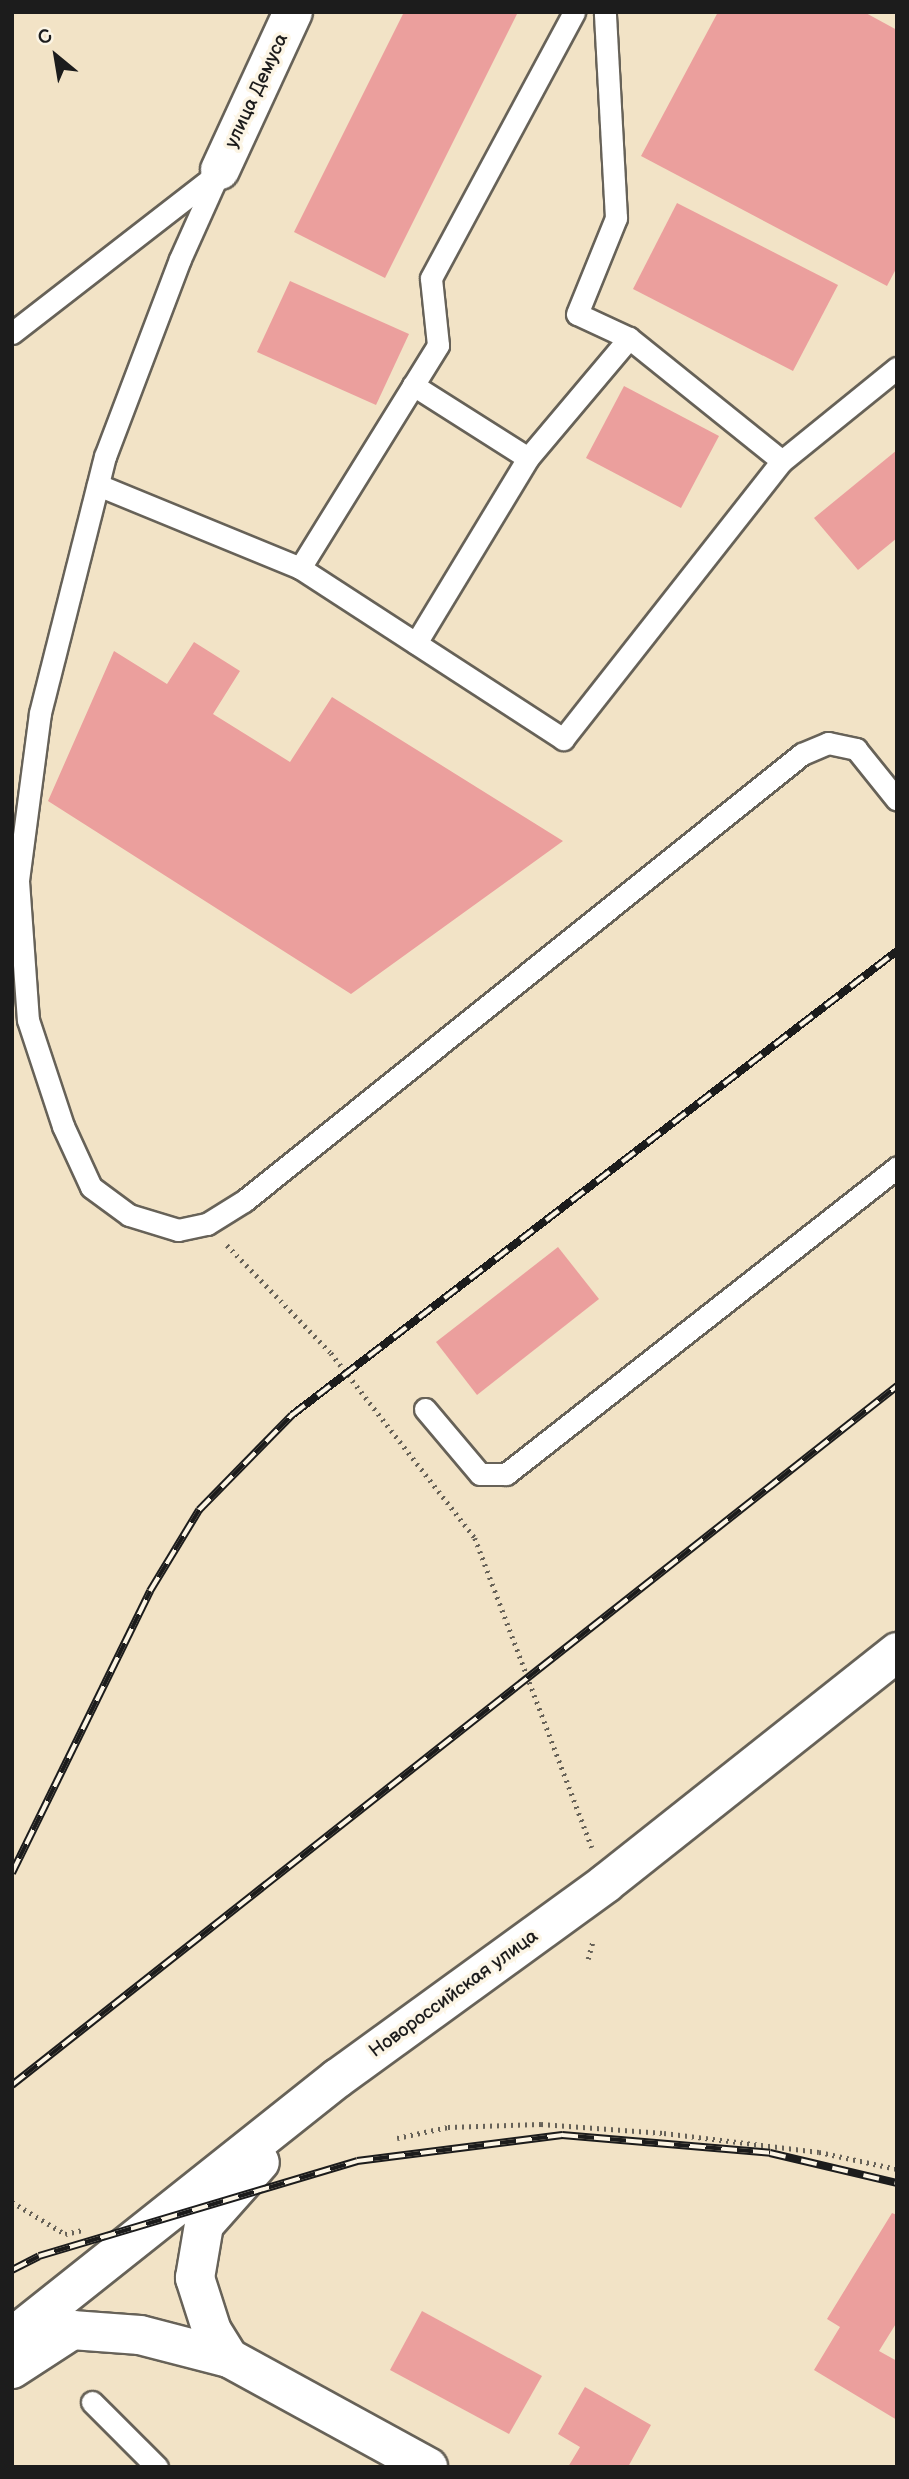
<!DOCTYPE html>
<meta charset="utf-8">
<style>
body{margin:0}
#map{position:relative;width:909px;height:2479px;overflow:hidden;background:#f2e3c6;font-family:"Balsamiq Sans",sans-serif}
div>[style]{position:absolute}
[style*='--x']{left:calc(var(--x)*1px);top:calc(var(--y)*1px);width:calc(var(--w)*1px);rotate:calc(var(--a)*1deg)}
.building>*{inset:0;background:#eb9f9d}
.path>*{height:4.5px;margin-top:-2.25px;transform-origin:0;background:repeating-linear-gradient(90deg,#676258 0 2px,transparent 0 7px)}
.roads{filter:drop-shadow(2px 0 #676258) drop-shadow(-2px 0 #676258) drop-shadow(0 2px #676258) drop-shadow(0 -2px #676258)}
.lane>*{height:21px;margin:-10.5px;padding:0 10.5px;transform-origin:10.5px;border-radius:10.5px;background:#fff}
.street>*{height:38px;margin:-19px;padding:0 19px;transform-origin:19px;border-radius:19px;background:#fff}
.secondary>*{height:38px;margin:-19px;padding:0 19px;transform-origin:19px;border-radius:19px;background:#fff}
.rail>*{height:8px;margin-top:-4px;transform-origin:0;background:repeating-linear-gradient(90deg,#fcf5e5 0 16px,#1c1c1c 0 32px);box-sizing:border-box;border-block:2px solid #1c1c1c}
span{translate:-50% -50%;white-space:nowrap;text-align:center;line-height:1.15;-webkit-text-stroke:7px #fcf5e5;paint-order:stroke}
.street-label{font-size:19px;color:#1c1c1c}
.frame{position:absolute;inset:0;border:14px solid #1c1c1c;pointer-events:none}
.north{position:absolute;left:21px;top:21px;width:70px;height:70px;-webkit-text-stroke:5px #fcf5e5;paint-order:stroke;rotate:330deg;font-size:19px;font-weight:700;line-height:28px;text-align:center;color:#1c1c1c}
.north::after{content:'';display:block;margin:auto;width:24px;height:32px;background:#1c1c1c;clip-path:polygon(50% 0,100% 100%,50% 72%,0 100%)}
</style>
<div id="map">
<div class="building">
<div style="clip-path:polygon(404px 12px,518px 12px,385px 278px,294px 232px)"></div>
<div style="clip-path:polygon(718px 12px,864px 12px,897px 30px,897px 267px,887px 286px,641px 156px)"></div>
<div style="clip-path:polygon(677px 203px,838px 285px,793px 371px,633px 289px)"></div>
<div style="clip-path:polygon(290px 281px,409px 334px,376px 405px,257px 352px)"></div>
<div style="clip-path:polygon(624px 386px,719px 436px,681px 508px,586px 458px)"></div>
<div style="clip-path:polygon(897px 450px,897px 538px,858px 570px,814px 518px)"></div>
<div style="clip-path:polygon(194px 642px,240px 671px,213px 714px,290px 762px,332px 697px,563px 841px,351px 994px,48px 801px,114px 651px,167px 684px)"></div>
<div style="clip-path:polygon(558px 1247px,599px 1299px,477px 1395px,436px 1342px)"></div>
<div style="clip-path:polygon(892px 2213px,897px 2215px,897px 2322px,879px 2351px,897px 2361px,897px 2420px,814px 2370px,840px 2327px,827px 2319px)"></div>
<div style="clip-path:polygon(422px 2311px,542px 2376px,509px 2434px,390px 2370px)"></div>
<div style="clip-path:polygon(585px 2387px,651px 2425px,628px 2467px,568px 2467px,580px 2447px,558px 2434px)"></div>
</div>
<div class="path">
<div style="--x:227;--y:1245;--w:150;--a:46.1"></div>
<div style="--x:331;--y:1353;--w:234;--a:52.1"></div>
<div style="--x:475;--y:1538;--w:331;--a:69.3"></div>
<div style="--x:588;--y:1959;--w:20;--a:-75"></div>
<div style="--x:397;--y:2138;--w:52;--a:-12.2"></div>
<div style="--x:448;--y:2127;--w:93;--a:-1.8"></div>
<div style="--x:541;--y:2124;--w:123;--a:4.2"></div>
<div style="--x:664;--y:2133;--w:156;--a:7"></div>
<div style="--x:819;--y:2152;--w:80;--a:12.3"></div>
<div style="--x:12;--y:2202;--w:62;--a:31.1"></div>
<div style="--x:65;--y:2234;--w:18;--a:-13"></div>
</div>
<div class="roads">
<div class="lane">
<div style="--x:220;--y:170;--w:98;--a:114.2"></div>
<div style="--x:180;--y:259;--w:211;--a:110.8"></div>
<div style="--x:105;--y:456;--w:265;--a:104.2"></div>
<div style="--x:40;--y:713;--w:169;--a:97.5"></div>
<div style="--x:18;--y:881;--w:139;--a:85.9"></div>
<div style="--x:28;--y:1020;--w:112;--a:71.7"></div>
<div style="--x:63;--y:1126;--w:67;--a:65.3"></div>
<div style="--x:91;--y:1187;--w:47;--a:36.4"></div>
<div style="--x:129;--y:1215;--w:51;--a:17"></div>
<div style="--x:178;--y:1230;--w:30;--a:-12"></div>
<div style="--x:207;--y:1224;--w:44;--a:-31.9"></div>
<div style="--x:244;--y:1201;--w:715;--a:-38.7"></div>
<div style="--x:802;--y:754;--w:28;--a:-23"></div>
<div style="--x:828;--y:743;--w:29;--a:12"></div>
<div style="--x:856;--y:749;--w:65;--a:51.2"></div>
<div style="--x:12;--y:333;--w:261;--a:-37.8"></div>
<div style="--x:629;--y:338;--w:196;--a:38.8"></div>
<div style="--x:413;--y:385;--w:136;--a:32.4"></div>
<div style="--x:528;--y:458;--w:157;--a:-49.9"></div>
<div style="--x:629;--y:338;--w:57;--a:-155.2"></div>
<div style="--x:577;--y:314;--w:104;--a:-67.9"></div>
<div style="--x:616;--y:218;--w:206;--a:-93.1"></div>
<div style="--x:98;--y:485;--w:218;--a:22.3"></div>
<div style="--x:300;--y:568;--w:314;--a:33"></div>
<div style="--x:563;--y:739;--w:354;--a:-51.8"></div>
<div style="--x:782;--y:461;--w:148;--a:-39"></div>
<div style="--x:300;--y:568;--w:262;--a:-58.2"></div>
<div style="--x:438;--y:345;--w:67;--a:-96"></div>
<div style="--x:431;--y:278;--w:302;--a:-61.7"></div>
<div style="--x:416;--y:643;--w:216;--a:-58.8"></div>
<div style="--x:425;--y:1409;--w:85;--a:49.8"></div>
<div style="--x:480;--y:1474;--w:26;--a:0"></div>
<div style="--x:506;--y:1474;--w:497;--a:-38.1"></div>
<div style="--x:92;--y:2402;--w:92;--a:45"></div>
</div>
<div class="street">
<div style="--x:220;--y:170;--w:174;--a:-65.2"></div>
</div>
<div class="secondary">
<div style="--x:12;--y:2337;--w:416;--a:-38.5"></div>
<div style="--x:338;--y:2078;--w:331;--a:-36"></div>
<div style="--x:606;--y:1883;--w:372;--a:-38.4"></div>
<div style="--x:229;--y:2358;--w:32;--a:-122"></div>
<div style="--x:212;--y:2331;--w:56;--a:-107.8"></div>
<div style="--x:195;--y:2278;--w:54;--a:-80.4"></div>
<div style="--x:204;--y:2225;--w:84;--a:-48.4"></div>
<div style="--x:12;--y:2369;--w:72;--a:-33"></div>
<div style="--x:72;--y:2330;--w:68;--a:4.2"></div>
<div style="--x:140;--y:2335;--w:92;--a:14.5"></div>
<div style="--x:229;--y:2358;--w:227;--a:28.7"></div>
</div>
</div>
<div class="rail">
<div style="--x:12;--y:1873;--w:314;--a:-63.9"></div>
<div style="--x:150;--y:1591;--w:95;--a:-58.8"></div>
<div style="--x:199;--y:1510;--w:133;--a:-45.6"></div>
<div style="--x:292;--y:1415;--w:762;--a:-37.49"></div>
<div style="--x:12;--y:2085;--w:1128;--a:-38.3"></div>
<div style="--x:12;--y:2270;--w:30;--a:-27"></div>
<div style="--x:39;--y:2256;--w:332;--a:-16.6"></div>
<div style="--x:357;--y:2161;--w:207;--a:-7.2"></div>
<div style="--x:562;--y:2135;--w:209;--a:4.9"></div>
<div style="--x:770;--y:2153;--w:130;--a:13.3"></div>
</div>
<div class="street-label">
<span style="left:257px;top:91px;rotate:-65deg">улица Демуса</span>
<span style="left:454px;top:1994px;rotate:-36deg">Новороссийская улица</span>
</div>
<div class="frame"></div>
<div class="north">С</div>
</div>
